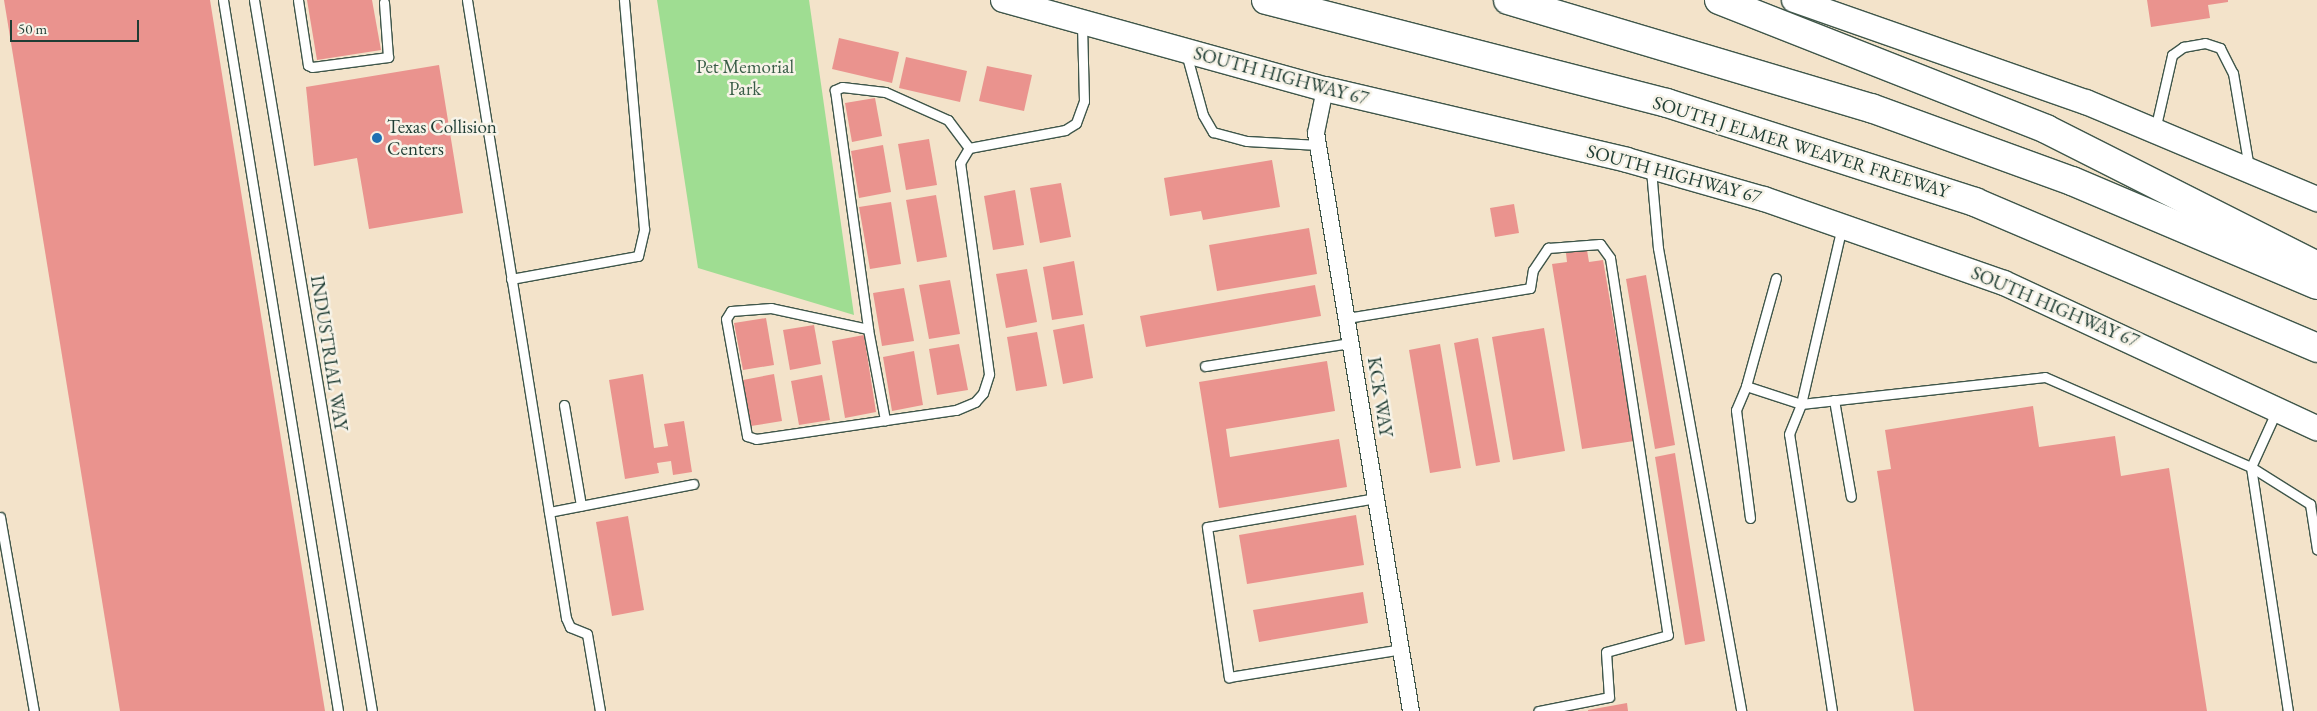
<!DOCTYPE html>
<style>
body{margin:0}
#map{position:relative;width:2317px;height:711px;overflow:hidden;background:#f3e3ca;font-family:"EB Garamond",serif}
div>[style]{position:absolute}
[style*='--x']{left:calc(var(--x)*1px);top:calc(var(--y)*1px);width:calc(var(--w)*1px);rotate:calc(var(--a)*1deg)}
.green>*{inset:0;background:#9fdd92}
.building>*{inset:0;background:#ea938e}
.roads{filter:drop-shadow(1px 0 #3f564a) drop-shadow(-1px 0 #3f564a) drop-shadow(0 1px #3f564a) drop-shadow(0 -1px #3f564a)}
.service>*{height:9px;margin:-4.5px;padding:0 4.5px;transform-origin:4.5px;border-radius:4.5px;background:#fff}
.minor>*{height:16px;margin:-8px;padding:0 8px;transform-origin:8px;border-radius:8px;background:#fff}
.secondary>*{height:24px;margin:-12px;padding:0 12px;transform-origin:12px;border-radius:12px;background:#fff}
.motorway>*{height:28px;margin:-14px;padding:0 14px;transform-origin:14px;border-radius:14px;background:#fff}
.dots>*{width:14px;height:14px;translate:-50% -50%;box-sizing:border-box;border:2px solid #f7f3e8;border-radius:50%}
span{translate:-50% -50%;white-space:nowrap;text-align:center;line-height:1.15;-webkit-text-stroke:5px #f7f3e8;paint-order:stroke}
.park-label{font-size:19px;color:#395d47}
.street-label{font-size:19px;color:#1f3d34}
.poi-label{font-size:19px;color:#1f3d34}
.left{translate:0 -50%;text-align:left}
.scale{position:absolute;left:10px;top:20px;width:129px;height:22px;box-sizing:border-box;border:2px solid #1f3d34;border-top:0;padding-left:6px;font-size:15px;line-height:18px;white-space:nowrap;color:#1f3d34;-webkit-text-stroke:4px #f7f3e8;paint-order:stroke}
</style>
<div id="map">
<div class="green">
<div style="clip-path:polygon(657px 0,809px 0,854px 315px,698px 268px)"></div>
</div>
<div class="building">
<div style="clip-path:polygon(4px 0,210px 0,325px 711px,120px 711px)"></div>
<div style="clip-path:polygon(307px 0,372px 0,381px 50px,317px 60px)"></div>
<div style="clip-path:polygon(2147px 0,2228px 0,2228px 2px,2208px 5px,2210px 18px,2151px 27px)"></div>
<div style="clip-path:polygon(839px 38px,899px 52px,892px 83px,832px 69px)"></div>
<div style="clip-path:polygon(906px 57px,967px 71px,960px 102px,899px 88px)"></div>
<div style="clip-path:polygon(439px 65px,463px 213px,369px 229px,357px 158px,314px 166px,306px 87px)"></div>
<div style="clip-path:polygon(987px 66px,1032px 75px,1024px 111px,979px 101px)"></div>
<div style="clip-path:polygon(875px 98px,882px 136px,852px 142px,845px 103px)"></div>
<div style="clip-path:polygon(929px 139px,937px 185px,906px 190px,898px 144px)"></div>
<div style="clip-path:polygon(883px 145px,891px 192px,859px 198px,851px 151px)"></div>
<div style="clip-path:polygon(1272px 160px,1280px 207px,1203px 220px,1201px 211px,1170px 216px,1164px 178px)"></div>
<div style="clip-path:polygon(1061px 183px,1071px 237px,1040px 243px,1030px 188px)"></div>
<div style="clip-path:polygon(1015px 190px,1024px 245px,993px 250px,984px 196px)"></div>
<div style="clip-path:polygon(936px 195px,947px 257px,917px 262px,906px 200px)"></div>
<div style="clip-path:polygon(891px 202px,901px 264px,870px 269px,859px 207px)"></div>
<div style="clip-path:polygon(1514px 204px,1519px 233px,1495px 237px,1490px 208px)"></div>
<div style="clip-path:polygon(1309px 228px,1317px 274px,1217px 291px,1209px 245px)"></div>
<div style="clip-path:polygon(1587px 250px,1589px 262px,1603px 260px,1634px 441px,1582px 449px,1552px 264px,1567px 262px,1566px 253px)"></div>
<div style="clip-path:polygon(1074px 261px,1083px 315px,1052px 320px,1043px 267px)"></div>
<div style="clip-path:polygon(1027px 269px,1037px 322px,1006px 328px,996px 274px)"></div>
<div style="clip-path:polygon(1646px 275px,1675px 445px,1655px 449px,1626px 279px)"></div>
<div style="clip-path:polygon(950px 280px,960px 334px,929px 339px,919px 285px)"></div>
<div style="clip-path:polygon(1315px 285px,1321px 316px,1146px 347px,1140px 316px)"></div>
<div style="clip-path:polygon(904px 288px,914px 341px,882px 346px,873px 293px)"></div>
<div style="clip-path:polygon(766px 318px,774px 365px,743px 370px,734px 323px)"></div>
<div style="clip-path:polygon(1084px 324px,1093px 378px,1063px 384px,1053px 330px)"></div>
<div style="clip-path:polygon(814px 325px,821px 364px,790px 370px,783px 330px)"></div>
<div style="clip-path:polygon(1544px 328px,1565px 451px,1513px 460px,1492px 337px)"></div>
<div style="clip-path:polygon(1037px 332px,1047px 386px,1016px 391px,1007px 337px)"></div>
<div style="clip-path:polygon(864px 335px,876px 412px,845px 418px,832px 341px)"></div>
<div style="clip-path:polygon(1478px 338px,1500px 462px,1476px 466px,1454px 343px)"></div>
<div style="clip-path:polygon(959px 344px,968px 390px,937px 395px,929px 349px)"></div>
<div style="clip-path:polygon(1440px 344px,1461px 468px,1430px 473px,1409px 350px)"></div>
<div style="clip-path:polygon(914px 351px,923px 405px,892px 411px,883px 357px)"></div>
<div style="clip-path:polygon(1327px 361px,1335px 411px,1226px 429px,1230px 457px,1339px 439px,1347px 487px,1219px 508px,1199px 382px)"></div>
<div style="clip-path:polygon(643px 374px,654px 448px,668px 446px,664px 424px,684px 421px,692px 472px,673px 475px,671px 461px,657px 463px,659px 473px,625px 479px,609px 380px)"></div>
<div style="clip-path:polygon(774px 374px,782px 421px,751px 426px,743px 380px)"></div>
<div style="clip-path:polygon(822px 375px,830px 420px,799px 425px,791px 381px)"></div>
<div style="clip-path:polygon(2033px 406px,2039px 447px,2115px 436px,2121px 476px,2169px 468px,2207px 711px,1914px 711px,1877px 471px,1891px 469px,1885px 430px)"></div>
<div style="clip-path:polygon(1675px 453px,1705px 641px,1685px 645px,1655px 457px)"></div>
<div style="clip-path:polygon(1356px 515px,1364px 565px,1247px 584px,1239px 535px)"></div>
<div style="clip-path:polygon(628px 516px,644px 610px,612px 616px,596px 522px)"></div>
<div style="clip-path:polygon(1363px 592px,1368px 623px,1259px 642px,1253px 610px)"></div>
<div style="clip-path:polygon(1627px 703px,1628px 711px,1588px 711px,1588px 710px)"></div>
</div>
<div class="roads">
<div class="service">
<div style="--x:223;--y:0;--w:720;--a:80.81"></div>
<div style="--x:254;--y:0;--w:721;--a:80.58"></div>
<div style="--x:298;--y:0;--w:66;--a:81.3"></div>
<div style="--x:308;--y:65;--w:4;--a:27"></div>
<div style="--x:312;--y:67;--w:77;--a:-7.5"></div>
<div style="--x:388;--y:57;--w:55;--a:-94.2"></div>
<div style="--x:467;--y:0;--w:626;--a:80.9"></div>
<div style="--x:566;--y:618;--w:10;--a:66"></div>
<div style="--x:570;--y:627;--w:18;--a:22"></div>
<div style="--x:587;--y:634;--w:78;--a:80.4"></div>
<div style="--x:1186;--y:53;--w:64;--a:74.7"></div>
<div style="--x:1203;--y:115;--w:20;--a:60"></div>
<div style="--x:1213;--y:132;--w:35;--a:15"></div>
<div style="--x:1247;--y:141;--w:71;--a:3.2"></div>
<div style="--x:2155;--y:130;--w:77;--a:-77.2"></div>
<div style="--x:2172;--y:55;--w:14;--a:-36"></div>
<div style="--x:2183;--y:47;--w:22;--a:-10"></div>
<div style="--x:2205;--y:43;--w:16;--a:18"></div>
<div style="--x:2220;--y:48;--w:28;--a:63"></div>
<div style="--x:2233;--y:73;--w:96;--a:80.4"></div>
<div style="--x:969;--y:148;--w:35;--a:-127"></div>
<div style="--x:948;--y:120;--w:69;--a:-156"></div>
<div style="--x:885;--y:92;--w:43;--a:-173.4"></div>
<div style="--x:842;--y:87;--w:8;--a:157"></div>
<div style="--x:835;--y:90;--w:241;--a:82.1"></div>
<div style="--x:868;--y:329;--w:99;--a:-167.8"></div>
<div style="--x:771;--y:308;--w:40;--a:175.7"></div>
<div style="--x:731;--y:311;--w:9;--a:122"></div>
<div style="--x:726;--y:319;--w:119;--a:79.8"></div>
<div style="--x:747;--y:436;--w:9;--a:18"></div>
<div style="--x:756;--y:439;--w:202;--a:-8.3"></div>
<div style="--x:956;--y:410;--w:21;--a:-23"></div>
<div style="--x:975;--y:402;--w:12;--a:-48"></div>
<div style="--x:983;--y:393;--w:20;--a:-72"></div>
<div style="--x:989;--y:374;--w:213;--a:-97.8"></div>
<div style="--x:960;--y:163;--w:17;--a:-59"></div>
<div style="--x:969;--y:148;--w:98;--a:-10.6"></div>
<div style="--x:1065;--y:130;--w:13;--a:-32"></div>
<div style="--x:1076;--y:123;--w:23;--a:-70"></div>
<div style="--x:1084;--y:101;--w:79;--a:-91.5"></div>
<div style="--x:1651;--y:170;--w:78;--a:84.9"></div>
<div style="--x:1658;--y:248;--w:470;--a:79.8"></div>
<div style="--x:511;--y:279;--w:129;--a:-10.3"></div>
<div style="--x:638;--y:256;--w:28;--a:-77"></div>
<div style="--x:644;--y:229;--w:230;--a:-95"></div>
<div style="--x:1347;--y:318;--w:185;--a:-9.3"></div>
<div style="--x:1530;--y:288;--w:18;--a:-81"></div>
<div style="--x:1533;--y:270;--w:27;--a:-56"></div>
<div style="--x:1548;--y:248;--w:52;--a:-4.4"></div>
<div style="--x:1600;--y:244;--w:17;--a:54"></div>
<div style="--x:1610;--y:258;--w:381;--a:81.3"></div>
<div style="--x:1668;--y:635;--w:64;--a:164.7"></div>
<div style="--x:1606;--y:652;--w:45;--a:86.2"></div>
<div style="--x:1609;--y:697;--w:72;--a:168.8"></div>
<div style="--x:868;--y:329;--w:93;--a:79.4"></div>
<div style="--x:1205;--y:366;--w:147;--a:-9"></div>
<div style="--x:1746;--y:386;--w:112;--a:-74.5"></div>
<div style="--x:1834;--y:400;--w:98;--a:80.1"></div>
<div style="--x:564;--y:405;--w:102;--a:80.4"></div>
<div style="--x:2251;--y:467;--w:247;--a:81.4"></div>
<div style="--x:2251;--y:467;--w:70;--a:32.1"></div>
<div style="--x:2310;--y:504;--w:46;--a:81.2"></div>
<div style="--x:1376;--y:498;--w:171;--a:170.3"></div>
<div style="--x:1207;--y:527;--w:152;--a:81.7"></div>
<div style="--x:1229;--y:677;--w:174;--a:-9.2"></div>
<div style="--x:549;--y:512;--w:147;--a:-11"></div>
<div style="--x:0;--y:517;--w:197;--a:80.1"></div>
<div style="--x:1750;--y:518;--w:109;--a:-97.4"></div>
<div style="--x:1736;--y:410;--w:26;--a:-67"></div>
<div style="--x:1746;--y:386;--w:58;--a:18.1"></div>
<div style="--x:1801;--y:404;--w:245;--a:-6.3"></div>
<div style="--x:2045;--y:377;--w:225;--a:23.6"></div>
<div style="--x:2251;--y:467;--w:60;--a:-65.6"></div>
<div style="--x:1832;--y:711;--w:280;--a:-98.8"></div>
<div style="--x:1789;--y:434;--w:32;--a:-68"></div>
<div style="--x:1801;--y:404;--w:183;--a:-77"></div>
</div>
<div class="minor">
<div style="--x:1325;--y:89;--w:45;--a:101.6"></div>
<div style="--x:1316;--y:133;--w:586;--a:80.67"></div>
</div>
<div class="secondary">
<div style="--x:1003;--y:0;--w:334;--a:15.5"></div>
<div style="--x:1325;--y:89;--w:310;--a:13.2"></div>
<div style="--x:1627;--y:160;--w:142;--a:15.9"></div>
<div style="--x:1764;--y:199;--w:254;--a:19.3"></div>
<div style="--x:2004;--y:283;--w:345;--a:24.9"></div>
<div style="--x:1794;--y:0;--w:309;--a:19.3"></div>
<div style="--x:2086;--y:102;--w:251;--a:22.8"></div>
</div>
<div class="motorway">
<div style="--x:1266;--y:0;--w:414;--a:14.4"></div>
<div style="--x:1667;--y:103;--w:324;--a:17.8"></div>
<div style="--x:1975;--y:202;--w:372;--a:23.1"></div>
<div style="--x:1508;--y:0;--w:379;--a:16.6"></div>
<div style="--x:1871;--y:108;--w:214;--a:20"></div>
<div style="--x:2072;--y:181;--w:266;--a:23"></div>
<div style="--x:1719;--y:0;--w:352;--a:21.5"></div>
<div style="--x:2046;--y:129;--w:304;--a:26.8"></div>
</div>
</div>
<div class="dots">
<div style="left:377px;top:138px;background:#1f6fb2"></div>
</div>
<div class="park-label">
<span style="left:745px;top:78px">Pet Memorial<br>Park</span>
</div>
<div class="street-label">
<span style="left:1281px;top:76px;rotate:15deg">SOUTH HIGHWAY 67</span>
<span style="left:1801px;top:147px;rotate:17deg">SOUTH J ELMER WEAVER FREEWAY</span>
<span style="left:1674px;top:174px;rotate:15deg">SOUTH HIGHWAY 67</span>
<span style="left:2055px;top:307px;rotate:23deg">SOUTH HIGHWAY 67</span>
<span style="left:329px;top:353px;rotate:81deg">INDUSTRIAL WAY</span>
<span style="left:1380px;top:397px;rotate:81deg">KCK WAY</span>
</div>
<div class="poi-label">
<span class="left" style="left:387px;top:138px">Texas Collision<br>Centers</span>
</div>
<div class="scale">50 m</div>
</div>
